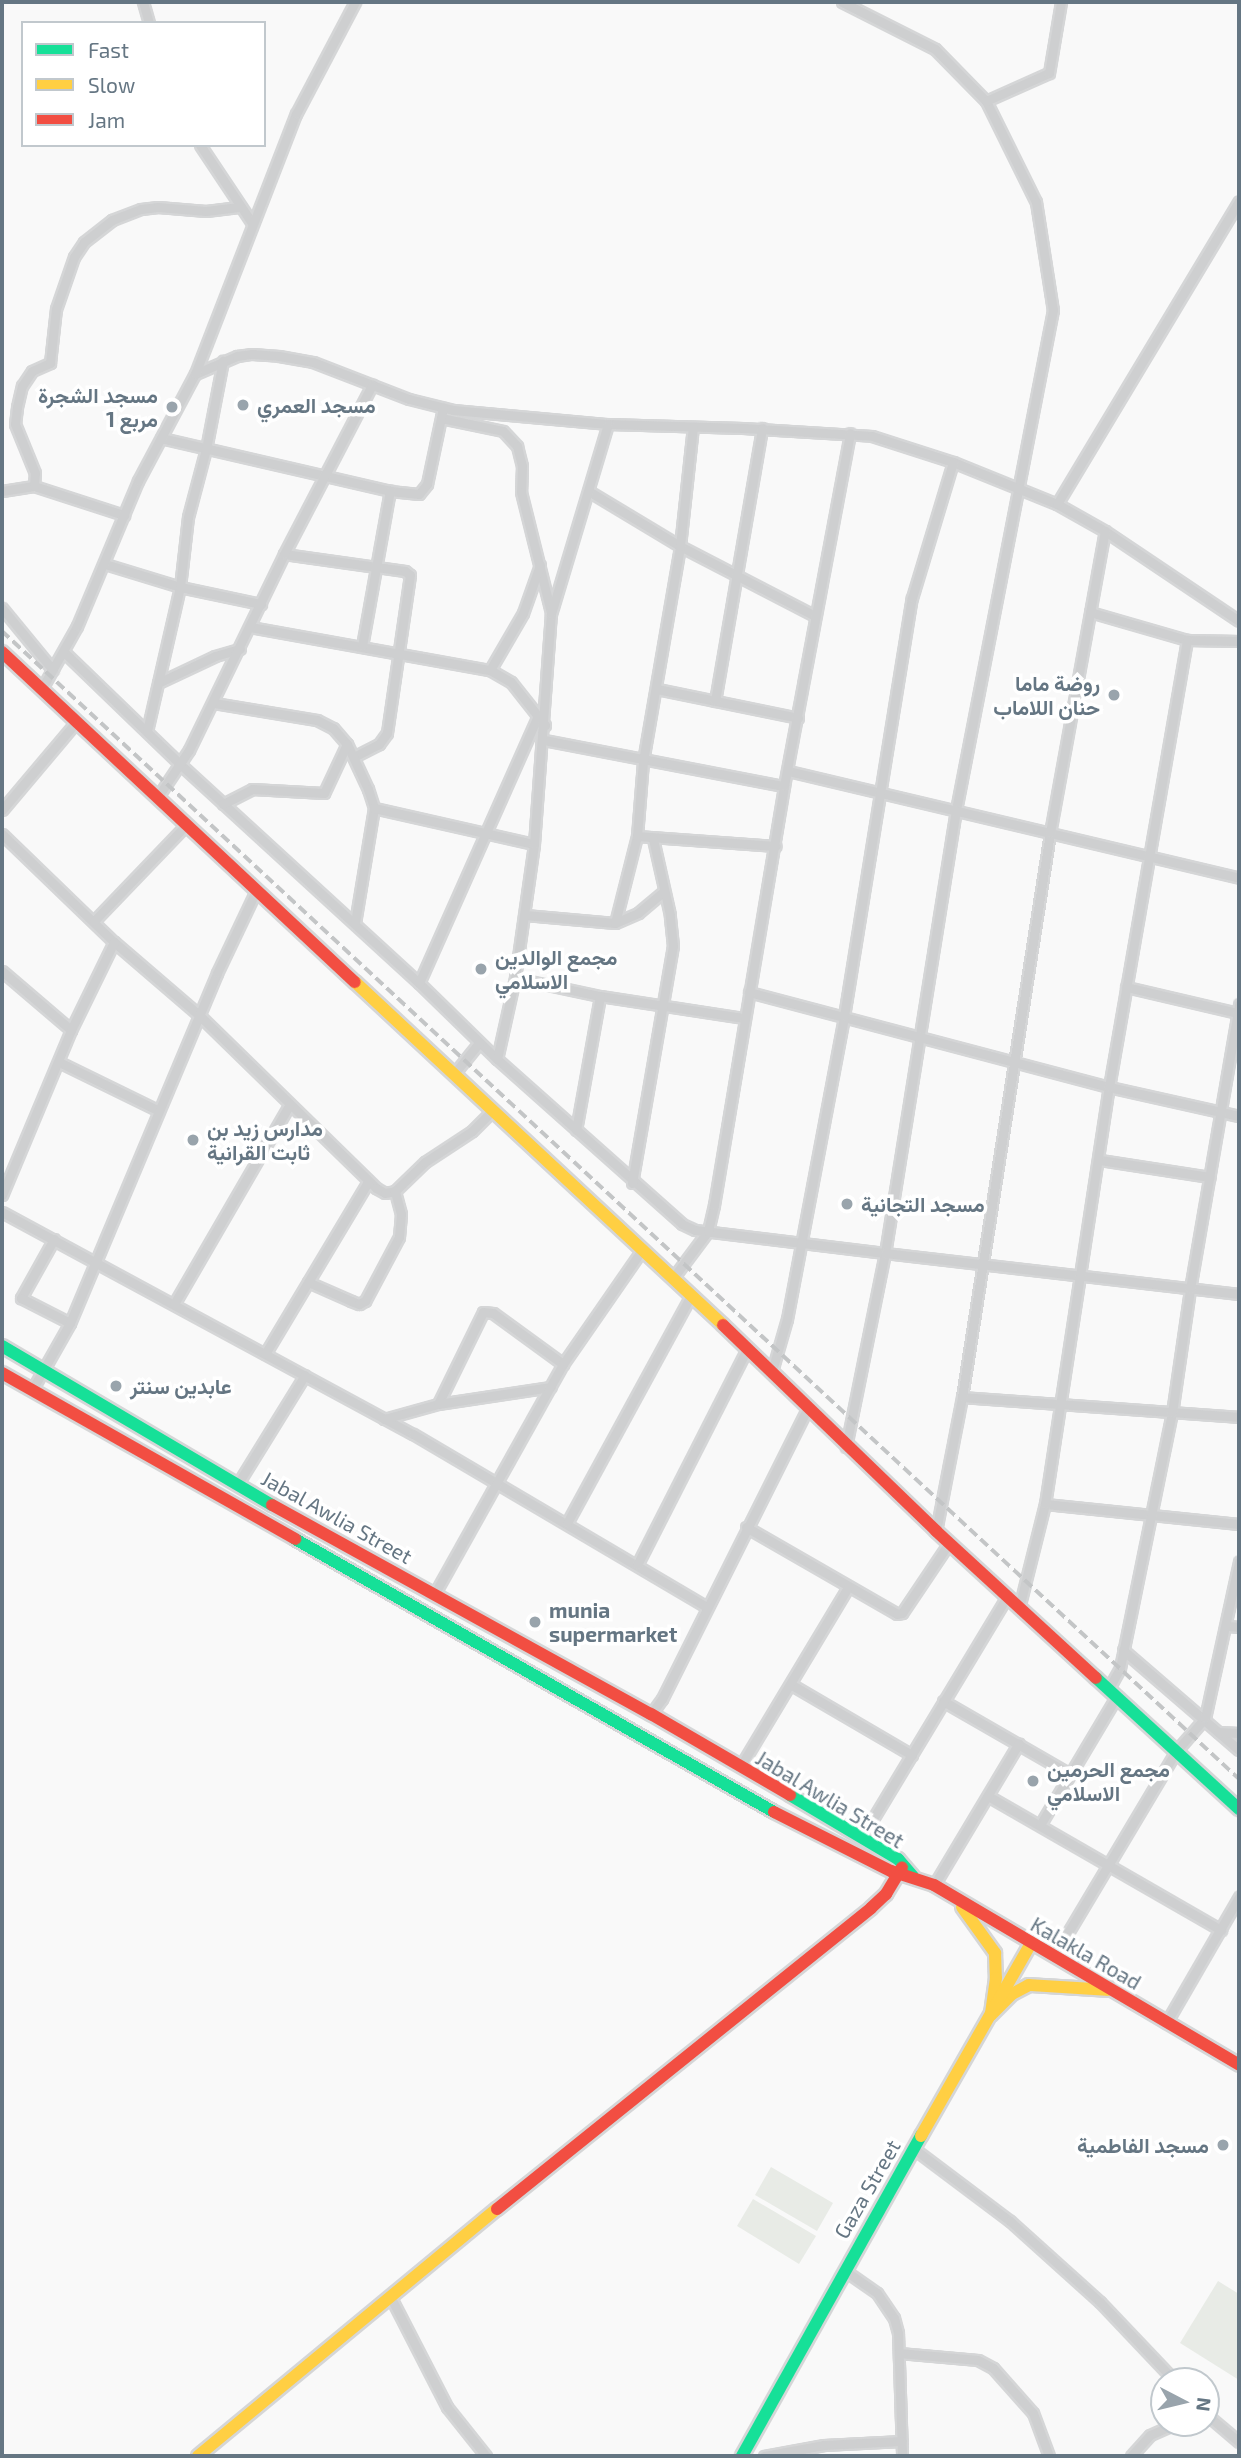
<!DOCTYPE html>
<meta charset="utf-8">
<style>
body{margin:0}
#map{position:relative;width:1241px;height:2458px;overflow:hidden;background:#f9f9f9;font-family:"Exo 2",Vazirmatn,sans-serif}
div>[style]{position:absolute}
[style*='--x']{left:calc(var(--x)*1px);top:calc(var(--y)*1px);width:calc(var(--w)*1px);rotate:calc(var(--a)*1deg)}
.green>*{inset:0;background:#e8ebe6}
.roads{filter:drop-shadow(2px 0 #d5d6d7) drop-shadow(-2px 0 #d5d6d7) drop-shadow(0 2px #d5d6d7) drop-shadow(0 -2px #d5d6d7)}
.street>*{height:9px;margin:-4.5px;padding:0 4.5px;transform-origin:4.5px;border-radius:4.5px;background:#cecfd0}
.fast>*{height:12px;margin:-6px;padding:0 6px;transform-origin:6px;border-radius:6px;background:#16e098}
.slow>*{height:12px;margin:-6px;padding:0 6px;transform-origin:6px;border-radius:6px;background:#ffcf43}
.jam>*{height:12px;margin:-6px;padding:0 6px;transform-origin:6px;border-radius:6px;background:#f24e42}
.rail>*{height:3.5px;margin-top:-1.75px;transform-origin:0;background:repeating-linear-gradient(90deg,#c3c5c6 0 10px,transparent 0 15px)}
.dots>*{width:19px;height:19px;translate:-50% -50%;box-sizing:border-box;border:4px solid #fff;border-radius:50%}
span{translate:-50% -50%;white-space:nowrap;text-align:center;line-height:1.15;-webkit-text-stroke:7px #fff;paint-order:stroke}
.poi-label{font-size:21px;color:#657683;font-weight:700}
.right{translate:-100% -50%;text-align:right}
.left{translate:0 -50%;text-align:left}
.street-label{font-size:21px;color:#657683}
.frame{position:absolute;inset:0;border:4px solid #657683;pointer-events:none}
.legend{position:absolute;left:21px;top:21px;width:245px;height:126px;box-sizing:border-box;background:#fff;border:2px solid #c1c8cd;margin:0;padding:9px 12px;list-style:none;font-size:21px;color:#657683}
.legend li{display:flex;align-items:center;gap:14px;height:35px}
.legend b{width:35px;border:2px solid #c1c8cd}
.north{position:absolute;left:1150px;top:2367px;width:70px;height:70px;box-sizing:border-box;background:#fff;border:2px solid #c1c8cd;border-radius:50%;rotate:97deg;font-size:19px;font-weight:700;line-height:28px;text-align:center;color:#657683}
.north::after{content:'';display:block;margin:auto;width:24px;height:32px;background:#99a4ac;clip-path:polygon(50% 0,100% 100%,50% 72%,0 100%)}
</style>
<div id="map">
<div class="green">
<div style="clip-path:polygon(771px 2167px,833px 2203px,817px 2231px,755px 2195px)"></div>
<div style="clip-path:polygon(753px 2199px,816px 2236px,799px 2264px,737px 2226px)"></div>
<div style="clip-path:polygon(1218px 2281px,1239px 2294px,1239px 2380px,1180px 2343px)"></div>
</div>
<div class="roads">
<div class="street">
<div style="--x:143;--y:2;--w:22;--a:74"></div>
<div style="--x:842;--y:2;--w:104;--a:26.8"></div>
<div style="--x:935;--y:49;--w:73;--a:45.6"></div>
<div style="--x:986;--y:101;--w:113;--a:63.7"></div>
<div style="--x:1036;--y:202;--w:109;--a:81.1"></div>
<div style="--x:1053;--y:310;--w:509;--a:100.98"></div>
<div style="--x:956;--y:810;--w:449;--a:99.1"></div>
<div style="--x:885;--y:1253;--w:198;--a:101.4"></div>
<div style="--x:986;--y:101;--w:69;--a:-24"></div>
<div style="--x:1049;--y:73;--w:72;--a:-80.4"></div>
<div style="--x:200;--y:145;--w:94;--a:56.3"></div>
<div style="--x:195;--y:374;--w:46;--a:-23.2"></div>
<div style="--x:237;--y:356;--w:15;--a:-8"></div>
<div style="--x:252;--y:354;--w:27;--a:4"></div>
<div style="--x:279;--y:356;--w:35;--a:10"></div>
<div style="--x:313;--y:362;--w:103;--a:21.1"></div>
<div style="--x:409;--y:399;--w:45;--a:14"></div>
<div style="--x:453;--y:410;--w:156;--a:5.2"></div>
<div style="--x:608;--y:424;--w:135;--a:1.7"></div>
<div style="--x:743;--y:428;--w:129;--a:3.5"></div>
<div style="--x:872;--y:436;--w:85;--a:17.8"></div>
<div style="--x:953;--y:462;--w:112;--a:22"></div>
<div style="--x:1057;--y:504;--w:55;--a:29.4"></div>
<div style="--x:1105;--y:531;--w:161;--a:33.9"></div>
<div style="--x:441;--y:418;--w:63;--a:11.8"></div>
<div style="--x:503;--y:431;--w:21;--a:47"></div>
<div style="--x:517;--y:446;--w:21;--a:76"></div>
<div style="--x:522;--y:466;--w:26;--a:92"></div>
<div style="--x:521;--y:492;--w:124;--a:76"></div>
<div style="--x:161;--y:438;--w:235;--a:13"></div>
<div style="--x:390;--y:491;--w:29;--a:6"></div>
<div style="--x:419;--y:494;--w:13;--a:-51"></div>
<div style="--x:427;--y:484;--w:78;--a:-78.1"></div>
<div style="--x:34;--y:486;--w:95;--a:17.9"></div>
<div style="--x:2;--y:491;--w:32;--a:-9"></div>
<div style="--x:34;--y:486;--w:13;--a:-86"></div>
<div style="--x:35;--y:473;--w:53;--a:-112.2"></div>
<div style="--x:15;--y:424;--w:17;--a:-83"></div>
<div style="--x:17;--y:407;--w:22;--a:-77"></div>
<div style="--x:22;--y:386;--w:18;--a:-56"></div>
<div style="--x:32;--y:371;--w:20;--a:-24"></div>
<div style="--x:50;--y:363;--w:54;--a:-83.7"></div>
<div style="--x:56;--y:309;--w:55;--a:-70.9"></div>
<div style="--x:74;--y:257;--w:18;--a:-56"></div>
<div style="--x:84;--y:242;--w:36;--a:-38"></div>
<div style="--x:112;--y:220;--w:31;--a:-21"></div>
<div style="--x:141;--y:209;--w:17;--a:-7"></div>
<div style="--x:158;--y:207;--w:48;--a:4.8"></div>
<div style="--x:206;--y:211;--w:35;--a:-7"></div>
<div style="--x:590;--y:492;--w:105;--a:31"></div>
<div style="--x:680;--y:546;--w:152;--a:27.4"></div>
<div style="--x:1057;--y:504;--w:353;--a:-59"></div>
<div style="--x:284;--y:554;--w:122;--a:8"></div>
<div style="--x:405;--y:571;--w:6;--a:39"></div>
<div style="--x:410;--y:575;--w:160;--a:98.3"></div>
<div style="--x:387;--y:733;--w:14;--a:126"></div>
<div style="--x:379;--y:744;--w:28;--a:153"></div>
<div style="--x:105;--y:564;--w:78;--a:17"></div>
<div style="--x:180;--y:587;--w:83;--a:11.9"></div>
<div style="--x:2;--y:608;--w:80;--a:50.6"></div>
<div style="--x:1090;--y:612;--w:101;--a:16.1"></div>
<div style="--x:1187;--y:640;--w:52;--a:1.1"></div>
<div style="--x:250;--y:627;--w:244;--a:10.2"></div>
<div style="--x:490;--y:670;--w:24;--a:30"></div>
<div style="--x:511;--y:682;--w:55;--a:51.7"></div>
<div style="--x:362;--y:646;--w:158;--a:-79.8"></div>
<div style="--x:64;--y:652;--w:163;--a:44"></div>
<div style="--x:181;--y:765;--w:323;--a:42.5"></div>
<div style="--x:419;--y:983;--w:109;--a:44.3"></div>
<div style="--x:497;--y:1059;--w:248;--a:41.7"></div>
<div style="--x:682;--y:1224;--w:14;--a:25"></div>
<div style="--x:695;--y:1230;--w:191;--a:6.9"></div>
<div style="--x:885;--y:1253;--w:356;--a:6.6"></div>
<div style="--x:490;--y:670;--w:66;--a:-59.9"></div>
<div style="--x:523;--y:613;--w:51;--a:-70.5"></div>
<div style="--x:158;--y:683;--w:63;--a:-25.3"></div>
<div style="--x:215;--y:656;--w:26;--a:-16"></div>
<div style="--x:657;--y:689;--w:144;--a:11.6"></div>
<div style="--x:41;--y:690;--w:73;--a:-60.6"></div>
<div style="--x:77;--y:626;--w:157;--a:-67.2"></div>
<div style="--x:138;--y:481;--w:121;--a:-62"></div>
<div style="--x:195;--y:374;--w:279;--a:-68.8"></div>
<div style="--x:296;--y:114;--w:127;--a:-62.2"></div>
<div style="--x:715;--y:701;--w:277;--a:-80.2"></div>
<div style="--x:214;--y:703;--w:104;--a:9.4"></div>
<div style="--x:317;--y:720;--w:18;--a:27"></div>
<div style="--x:333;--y:728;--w:21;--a:49"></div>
<div style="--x:347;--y:744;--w:50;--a:65"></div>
<div style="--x:368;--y:789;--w:20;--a:72"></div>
<div style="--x:374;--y:808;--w:117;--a:99.4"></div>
<div style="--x:147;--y:731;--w:148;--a:-77.1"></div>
<div style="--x:180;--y:587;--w:70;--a:-83.5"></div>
<div style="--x:188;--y:517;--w:70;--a:-75.2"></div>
<div style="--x:206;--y:449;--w:90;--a:-79.1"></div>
<div style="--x:544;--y:740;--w:244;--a:10.9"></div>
<div style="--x:788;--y:771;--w:464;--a:13.3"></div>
<div style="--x:157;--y:798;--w:58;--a:-56.3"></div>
<div style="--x:189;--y:750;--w:218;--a:-64.1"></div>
<div style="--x:284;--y:554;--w:191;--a:-62.5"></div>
<div style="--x:223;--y:804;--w:33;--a:-27"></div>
<div style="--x:252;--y:789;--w:72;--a:3.2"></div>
<div style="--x:324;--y:793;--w:54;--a:-64.9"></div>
<div style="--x:374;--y:808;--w:164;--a:12.7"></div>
<div style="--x:2;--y:810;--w:115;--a:-49.9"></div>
<div style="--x:2;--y:834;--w:156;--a:44"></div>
<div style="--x:114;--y:942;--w:112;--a:40.7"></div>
<div style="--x:199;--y:1015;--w:248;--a:44.3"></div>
<div style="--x:376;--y:1188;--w:10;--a:29"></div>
<div style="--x:385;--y:1193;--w:10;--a:-11"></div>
<div style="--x:395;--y:1191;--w:42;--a:-44"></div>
<div style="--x:425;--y:1162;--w:56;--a:-33.4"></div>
<div style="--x:472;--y:1131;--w:28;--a:-45"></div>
<div style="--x:637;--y:836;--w:139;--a:4.1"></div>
<div style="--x:525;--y:915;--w:90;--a:5.1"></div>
<div style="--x:615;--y:923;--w:25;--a:-23"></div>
<div style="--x:638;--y:913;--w:34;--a:-40"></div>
<div style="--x:94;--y:921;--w:133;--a:-46.2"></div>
<div style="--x:615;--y:923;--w:90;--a:-75.8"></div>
<div style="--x:637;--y:836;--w:75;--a:-85.4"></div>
<div style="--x:643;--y:761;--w:218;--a:-80.2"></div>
<div style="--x:680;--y:546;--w:120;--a:-83.8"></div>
<div style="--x:2;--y:971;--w:91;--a:40.5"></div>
<div style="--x:515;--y:978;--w:87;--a:12"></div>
<div style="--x:600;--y:996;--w:146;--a:8.7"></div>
<div style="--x:419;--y:983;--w:292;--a:-66"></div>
<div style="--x:1126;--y:987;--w:115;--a:13.1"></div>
<div style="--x:749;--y:992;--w:372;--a:14.8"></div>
<div style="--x:1109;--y:1087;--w:133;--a:12.6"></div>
<div style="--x:497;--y:1059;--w:83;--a:-77.5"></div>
<div style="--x:515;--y:978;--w:135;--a:-81.9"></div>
<div style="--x:534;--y:844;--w:231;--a:-85.8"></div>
<div style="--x:551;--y:614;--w:198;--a:-73.3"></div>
<div style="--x:59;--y:1062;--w:111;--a:26.1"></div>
<div style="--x:453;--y:1075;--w:41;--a:-50.9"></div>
<div style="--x:576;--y:1130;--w:136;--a:-79.8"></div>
<div style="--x:1100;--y:1160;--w:111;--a:8.8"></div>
<div style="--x:632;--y:1183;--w:241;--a:-80.2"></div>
<div style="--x:673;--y:946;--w:31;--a:-96"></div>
<div style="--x:670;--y:915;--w:78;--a:-102.6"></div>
<div style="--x:2;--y:1195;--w:179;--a:-67.3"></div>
<div style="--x:71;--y:1030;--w:98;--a:-64"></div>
<div style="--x:2;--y:1212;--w:467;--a:28.4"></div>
<div style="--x:413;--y:1434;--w:341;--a:30.5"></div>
<div style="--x:54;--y:1239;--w:68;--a:119.2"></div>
<div style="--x:21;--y:1298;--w:55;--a:27"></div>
<div style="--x:673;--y:1278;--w:59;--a:-53.3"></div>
<div style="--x:708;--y:1231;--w:27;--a:-77"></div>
<div style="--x:714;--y:1205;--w:425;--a:-80.5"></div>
<div style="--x:784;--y:786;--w:359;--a:-79.4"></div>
<div style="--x:308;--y:1282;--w:47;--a:23.8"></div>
<div style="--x:351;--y:1301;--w:9;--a:21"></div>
<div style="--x:359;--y:1304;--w:7;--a:-27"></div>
<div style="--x:365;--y:1301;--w:72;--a:-62"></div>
<div style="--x:399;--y:1237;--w:23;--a:-85"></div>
<div style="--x:401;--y:1214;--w:24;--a:-105"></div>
<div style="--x:174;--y:1304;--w:231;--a:-59.9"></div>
<div style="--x:265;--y:1354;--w:200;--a:-59.1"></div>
<div style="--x:772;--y:1371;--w:54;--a:-73.9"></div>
<div style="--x:787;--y:1319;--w:308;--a:-79.3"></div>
<div style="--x:844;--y:1016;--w:423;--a:-80.8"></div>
<div style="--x:912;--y:598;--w:142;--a:-73.2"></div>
<div style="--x:32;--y:1390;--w:77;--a:-60.4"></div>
<div style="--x:70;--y:1323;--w:380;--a:-67.2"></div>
<div style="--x:217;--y:973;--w:91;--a:-64.6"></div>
<div style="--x:962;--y:1397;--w:278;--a:4.1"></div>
<div style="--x:438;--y:1404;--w:102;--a:-63.9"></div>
<div style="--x:483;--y:1312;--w:10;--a:6"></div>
<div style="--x:493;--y:1313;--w:87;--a:36.1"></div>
<div style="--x:384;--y:1419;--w:56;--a:-15.5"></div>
<div style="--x:438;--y:1404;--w:114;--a:-8.6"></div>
<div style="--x:237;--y:1485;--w:129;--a:-58.3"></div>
<div style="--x:1045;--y:1504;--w:195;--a:5.9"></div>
<div style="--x:567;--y:1523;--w:259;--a:-61.4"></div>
<div style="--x:746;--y:1527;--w:174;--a:29.9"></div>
<div style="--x:897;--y:1614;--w:5;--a:-11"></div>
<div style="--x:902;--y:1613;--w:84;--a:-56.1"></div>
<div style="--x:936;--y:1531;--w:136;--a:-79"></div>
<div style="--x:962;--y:1397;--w:571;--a:-81.13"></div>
<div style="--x:1050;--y:833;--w:307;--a:-79.7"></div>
<div style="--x:637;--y:1565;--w:242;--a:-63"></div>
<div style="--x:435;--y:1593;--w:262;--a:-60.8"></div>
<div style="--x:563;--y:1364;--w:139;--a:-55.3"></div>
<div style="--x:1019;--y:1608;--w:107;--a:-76"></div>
<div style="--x:1045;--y:1504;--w:422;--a:-81.3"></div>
<div style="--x:1109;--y:1087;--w:454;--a:-80.1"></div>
<div style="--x:1228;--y:1626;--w:11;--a:5"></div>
<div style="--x:1123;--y:1650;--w:153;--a:40.8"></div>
<div style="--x:792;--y:1685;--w:139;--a:30.3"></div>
<div style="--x:1109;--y:1688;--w:23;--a:-61"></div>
<div style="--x:1120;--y:1668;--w:260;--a:-78.5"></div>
<div style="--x:1172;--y:1413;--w:125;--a:-81.7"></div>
<div style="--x:1190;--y:1289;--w:289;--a:-80.2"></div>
<div style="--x:943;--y:1701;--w:146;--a:29.9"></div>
<div style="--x:651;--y:1714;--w:19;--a:-54"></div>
<div style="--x:662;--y:1699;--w:326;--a:-63.4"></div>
<div style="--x:1218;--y:1732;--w:21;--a:3"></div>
<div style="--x:740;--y:1767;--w:210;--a:-59"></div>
<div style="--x:988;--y:1796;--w:269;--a:29.9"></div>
<div style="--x:1040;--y:1825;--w:150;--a:-59.2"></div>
<div style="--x:862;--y:1837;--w:280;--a:-58.9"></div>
<div style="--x:934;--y:1885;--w:165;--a:-59.1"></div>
<div style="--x:1054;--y:1956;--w:240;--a:-59.2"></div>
<div style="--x:1177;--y:1750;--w:43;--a:-48.8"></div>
<div style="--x:1205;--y:1718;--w:160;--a:-77.7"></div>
<div style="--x:1166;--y:2023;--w:146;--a:-59.9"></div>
<div style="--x:913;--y:2148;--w:121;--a:37"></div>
<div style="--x:1010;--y:2221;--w:121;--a:42"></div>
<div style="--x:1100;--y:2302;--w:109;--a:46.5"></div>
<div style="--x:844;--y:2270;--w:40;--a:34.9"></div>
<div style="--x:877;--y:2293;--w:30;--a:56"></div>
<div style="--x:894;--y:2318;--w:16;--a:75"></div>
<div style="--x:898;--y:2333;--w:123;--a:88.1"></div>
<div style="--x:390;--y:2296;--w:125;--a:62.8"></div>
<div style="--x:447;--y:2407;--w:63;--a:51.5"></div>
<div style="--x:899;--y:2353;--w:79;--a:5.1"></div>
<div style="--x:978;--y:2360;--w:17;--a:28"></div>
<div style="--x:993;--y:2368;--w:60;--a:48.4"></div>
<div style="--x:1033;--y:2413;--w:46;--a:69.6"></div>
<div style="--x:1206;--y:2414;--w:43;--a:40.3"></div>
<div style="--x:764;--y:2456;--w:61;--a:-10.4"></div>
<div style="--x:824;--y:2445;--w:78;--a:-2.9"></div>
<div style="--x:1131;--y:2456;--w:28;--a:-48"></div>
<div style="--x:1150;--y:2435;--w:30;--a:-24"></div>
</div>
<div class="fast">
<div style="--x:2;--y:1346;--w:313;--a:30.5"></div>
<div style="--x:295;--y:1539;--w:551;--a:29.68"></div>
<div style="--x:1096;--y:1678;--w:194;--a:42.5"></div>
<div style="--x:790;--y:1795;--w:126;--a:30.7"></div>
<div style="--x:898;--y:1859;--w:23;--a:49"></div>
<div style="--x:742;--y:2456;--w:367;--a:-60.8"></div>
</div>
<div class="slow">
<div style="--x:355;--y:982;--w:503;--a:42.99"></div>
<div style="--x:962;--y:1907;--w:57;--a:54.3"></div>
<div style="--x:995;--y:1953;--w:25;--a:88"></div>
<div style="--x:996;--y:1978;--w:37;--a:98"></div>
<div style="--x:991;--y:2015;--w:30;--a:-45"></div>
<div style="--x:1012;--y:1994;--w:19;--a:-28"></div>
<div style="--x:1029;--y:1985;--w:79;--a:3.6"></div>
<div style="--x:921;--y:2136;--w:222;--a:-60.3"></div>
<div style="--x:198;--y:2456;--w:388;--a:-39.6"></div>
</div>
<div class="jam">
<div style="--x:2;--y:652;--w:483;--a:43.1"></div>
<div style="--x:723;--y:1325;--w:296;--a:44"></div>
<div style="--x:936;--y:1531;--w:217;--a:42.6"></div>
<div style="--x:2;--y:1373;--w:337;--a:29.5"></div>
<div style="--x:272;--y:1505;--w:433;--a:28.9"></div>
<div style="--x:651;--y:1714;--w:161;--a:30.2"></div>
<div style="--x:774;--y:1812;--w:131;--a:26.8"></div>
<div style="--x:891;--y:1871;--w:45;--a:18"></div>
<div style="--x:934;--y:1885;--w:354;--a:30.5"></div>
<div style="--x:497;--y:2209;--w:480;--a:-38.8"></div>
<div style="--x:871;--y:1908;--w:21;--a:-43"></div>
<div style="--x:886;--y:1894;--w:31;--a:-59"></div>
</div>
</div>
<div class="rail">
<div style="--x:2;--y:631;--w:1688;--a:42.86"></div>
</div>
<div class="dots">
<div style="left:243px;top:405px;background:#99a4ac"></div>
<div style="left:172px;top:407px;background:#99a4ac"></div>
<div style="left:1114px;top:695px;background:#99a4ac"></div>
<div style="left:481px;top:969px;background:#99a4ac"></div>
<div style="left:193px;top:1140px;background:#99a4ac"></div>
<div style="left:847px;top:1204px;background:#99a4ac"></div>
<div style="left:116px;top:1386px;background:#99a4ac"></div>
<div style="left:535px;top:1622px;background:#99a4ac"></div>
<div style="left:1033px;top:1781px;background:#99a4ac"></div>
<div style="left:1223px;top:2145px;background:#99a4ac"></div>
</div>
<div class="poi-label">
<span class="right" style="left:158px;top:407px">مسجد الشجرة<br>مربع 1</span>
<span class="left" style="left:257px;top:405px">مسجد العمري</span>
<span class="right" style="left:1100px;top:695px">روضة ماما<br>حنان اللاماب</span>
<span class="left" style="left:495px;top:969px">مجمع الوالدين<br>الاسلامي</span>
<span class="left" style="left:207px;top:1140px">مدارس زيد بن<br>ثابت القرانية</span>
<span class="left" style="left:861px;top:1204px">مسجد التجانية</span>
<span class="left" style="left:130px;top:1386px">عابدين سنتر</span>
<span class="left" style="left:549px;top:1622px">munia<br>supermarket</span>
<span class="left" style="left:1047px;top:1781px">مجمع الحرمين<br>الاسلامي</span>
<span class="right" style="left:1209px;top:2145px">مسجد الفاطمية</span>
</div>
<div class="street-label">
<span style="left:337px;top:1517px;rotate:29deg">Jabal Awlia Street</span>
<span style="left:830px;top:1799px;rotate:31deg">Jabal Awlia Street</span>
<span style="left:1086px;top:1953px;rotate:30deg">Kalakla Road</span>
<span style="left:867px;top:2189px;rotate:-60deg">Gaza Street</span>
</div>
<div class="frame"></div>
<ul class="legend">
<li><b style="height:9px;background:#16e098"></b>Fast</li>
<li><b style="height:9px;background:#ffcf43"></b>Slow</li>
<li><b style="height:9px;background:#f24e42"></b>Jam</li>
</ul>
<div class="north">N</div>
</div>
